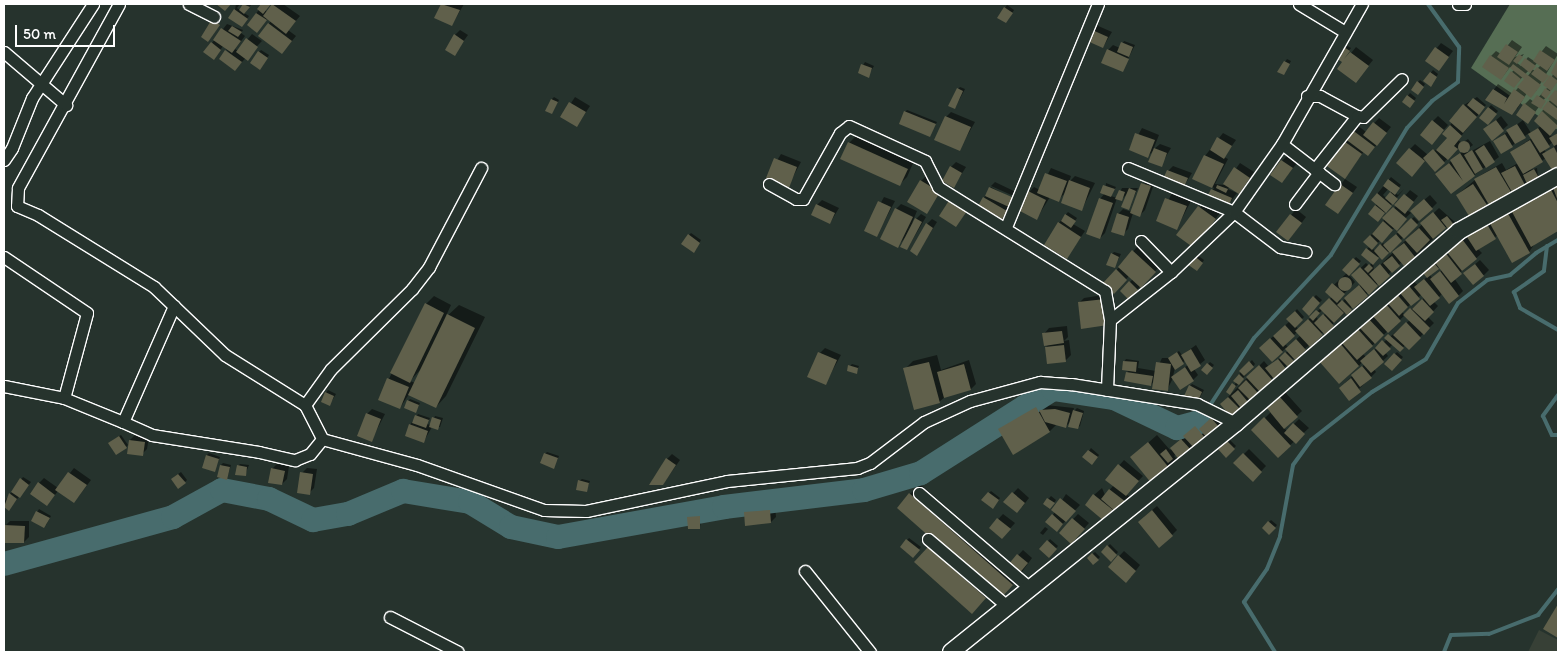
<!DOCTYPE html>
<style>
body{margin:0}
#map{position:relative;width:1562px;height:656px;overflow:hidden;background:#26332d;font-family:Itim,sans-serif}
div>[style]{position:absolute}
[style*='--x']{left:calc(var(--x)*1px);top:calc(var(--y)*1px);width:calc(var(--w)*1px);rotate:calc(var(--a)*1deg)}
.built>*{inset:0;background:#374036}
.green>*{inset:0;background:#566e54}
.shadow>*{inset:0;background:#0007}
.stream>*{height:4px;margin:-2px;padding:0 2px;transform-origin:2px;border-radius:2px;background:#486c6d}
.river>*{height:24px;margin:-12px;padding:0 12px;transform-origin:12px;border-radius:12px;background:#486c6d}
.building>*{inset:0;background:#60604b}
.round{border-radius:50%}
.roads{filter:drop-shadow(1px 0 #fff) drop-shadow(-1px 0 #fff) drop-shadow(0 1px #fff) drop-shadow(0 -1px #fff)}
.street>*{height:11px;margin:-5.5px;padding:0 5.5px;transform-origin:5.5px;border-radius:5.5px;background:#26332d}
.secondary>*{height:16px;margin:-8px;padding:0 8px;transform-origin:8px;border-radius:8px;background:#26332d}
span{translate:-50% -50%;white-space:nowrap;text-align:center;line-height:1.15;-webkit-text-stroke:4.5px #26332d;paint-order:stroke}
.frame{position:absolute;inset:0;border:5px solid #fff;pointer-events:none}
.scale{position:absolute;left:15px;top:25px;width:100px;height:22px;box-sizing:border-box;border:2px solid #fff;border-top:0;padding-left:6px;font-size:15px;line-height:18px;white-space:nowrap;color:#fff;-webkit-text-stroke:4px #26332d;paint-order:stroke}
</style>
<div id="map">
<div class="built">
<div style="clip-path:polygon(1539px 630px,1558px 640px,1558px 652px,1528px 652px)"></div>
</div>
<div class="green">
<div style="clip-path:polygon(1510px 4px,1558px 4px,1558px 130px,1471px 68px)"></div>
</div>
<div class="shadow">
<div style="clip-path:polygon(236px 4px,240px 4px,237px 8px,240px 10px,245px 4px,252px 4px,244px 13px,249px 16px,244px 23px,235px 10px)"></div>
<div style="clip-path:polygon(263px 4px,270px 4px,265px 10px,267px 12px,274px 4px,283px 4px,300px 16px,288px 30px,296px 36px,287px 47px,260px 36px,271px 21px,268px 18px,262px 26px,248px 25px)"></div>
<div style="clip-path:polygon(442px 4px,464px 4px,452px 25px,436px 17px)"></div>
<div style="clip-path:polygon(1007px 5px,1014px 10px,1008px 20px,999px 17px)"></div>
<div style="clip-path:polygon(227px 24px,243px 30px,241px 33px,245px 36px,235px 49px,238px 51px,252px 34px,262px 41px,240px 64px,223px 46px,216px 56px,212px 43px)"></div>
<div style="clip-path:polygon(1096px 25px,1112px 32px,1103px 47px,1091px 30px)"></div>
<div style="clip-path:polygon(460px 30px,468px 35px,454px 54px,455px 35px)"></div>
<div style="clip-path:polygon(evenodd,1512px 40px,1522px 47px,1515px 57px,1524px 54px,1517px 63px,1521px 66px,1528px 57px,1534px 61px,1546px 46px,1558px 54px,1536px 91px,1527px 93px,1517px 109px,1487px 99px,1498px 84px,1513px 94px,1531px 72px,1529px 70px,1516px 84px,1512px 72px,1514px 70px,1510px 67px,1501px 79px,1491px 56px,1496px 51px,1501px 54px,1512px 40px,1537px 63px,1541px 65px,1535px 71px,1532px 69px,1537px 63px)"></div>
<div style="clip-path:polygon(1124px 41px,1135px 45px,1122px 71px,1108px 50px,1113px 45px,1120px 48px)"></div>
<div style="clip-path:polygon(1441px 43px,1453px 51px,1443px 64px,1427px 60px)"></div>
<div style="clip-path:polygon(1344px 44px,1351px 48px,1342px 60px)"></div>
<div style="clip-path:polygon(1356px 47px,1373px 60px,1356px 81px,1339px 68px)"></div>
<div style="clip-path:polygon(261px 50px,269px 55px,262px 66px,259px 52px)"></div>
<div style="clip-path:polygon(1287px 59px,1291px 61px,1285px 72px,1279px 71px)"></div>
<div style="clip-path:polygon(1558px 61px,1558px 80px,1528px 122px,1525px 104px,1530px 99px,1534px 102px,1548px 87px)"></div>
<div style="clip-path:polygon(865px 62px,874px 66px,868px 76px,859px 72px)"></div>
<div style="clip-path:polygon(1433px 70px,1438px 74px,1433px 83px,1424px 81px)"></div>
<div style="clip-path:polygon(1420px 80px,1425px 84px,1420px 92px,1418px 82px)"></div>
<div style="clip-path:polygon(960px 87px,965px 89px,955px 108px,958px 89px)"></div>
<div style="clip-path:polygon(evenodd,1558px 89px,1558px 125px,1550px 134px,1552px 137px,1558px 133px,1558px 165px,1552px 169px,1546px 158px,1526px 171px,1537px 168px,1538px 177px,1486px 204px,1457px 195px,1481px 175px,1502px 163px,1506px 170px,1518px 163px,1511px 152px,1532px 138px,1529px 133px,1502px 153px,1495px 141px,1523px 120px,1531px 133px,1541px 126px,1535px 121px,1558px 89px,1553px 142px,1555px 146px,1546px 153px,1544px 149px,1553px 142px)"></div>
<div style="clip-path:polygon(1410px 93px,1416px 98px,1412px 104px,1404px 101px)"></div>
<div style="clip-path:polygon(554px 97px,559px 100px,552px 113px,552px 99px)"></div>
<div style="clip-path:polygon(575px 97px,590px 106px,577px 126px,562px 117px)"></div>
<div style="clip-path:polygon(1477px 97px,1486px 105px,1458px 140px,1462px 143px,1468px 139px,1473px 145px,1466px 150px,1468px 153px,1490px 141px,1499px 157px,1451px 192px,1442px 169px,1462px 152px,1459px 147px,1444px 162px,1426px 159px,1417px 170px,1410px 149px,1415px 144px,1428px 155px,1440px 147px,1449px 138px,1444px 134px,1464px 105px)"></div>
<div style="clip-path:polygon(1491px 105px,1498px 111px,1488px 123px,1481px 117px)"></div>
<div style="clip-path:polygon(907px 110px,937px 122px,930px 135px,905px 112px)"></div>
<div style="clip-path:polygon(951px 112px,975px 122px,959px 150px,946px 117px)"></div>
<div style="clip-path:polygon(1438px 116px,1448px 125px,1437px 138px,1433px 121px)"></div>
<div style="clip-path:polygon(1501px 116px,1508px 125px,1492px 139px,1490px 125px)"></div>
<div style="clip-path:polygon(1379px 118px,1391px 127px,1373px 149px,1364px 151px,1349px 172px,1325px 164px,1357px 125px,1366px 132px)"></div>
<div style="clip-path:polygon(1142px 128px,1159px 135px,1153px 150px,1160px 144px,1171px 148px,1161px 165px,1154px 150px,1148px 156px,1130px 150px)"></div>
<div style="clip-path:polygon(1223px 133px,1236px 140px,1224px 157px,1228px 159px,1215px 184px,1224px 185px,1240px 163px,1254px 172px,1239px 193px,1230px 186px,1228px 189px,1237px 193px,1228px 205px,1209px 196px,1214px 188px,1194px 178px,1205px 156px)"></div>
<div style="clip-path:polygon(857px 135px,914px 161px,907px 177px,899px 185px,849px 143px)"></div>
<div style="clip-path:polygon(781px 154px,801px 162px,788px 186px,767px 177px)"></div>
<div style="clip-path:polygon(1287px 156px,1297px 163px,1282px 182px,1282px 161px)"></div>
<div style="clip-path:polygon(956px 162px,966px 167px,954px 186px,951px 167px)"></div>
<div style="clip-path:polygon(1173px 166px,1192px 173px,1184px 186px,1168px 171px)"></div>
<div style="clip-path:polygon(1051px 168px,1071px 176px,1069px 182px,1075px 176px,1095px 183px,1082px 209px,1065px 193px,1058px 200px,1050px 197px,1037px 218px,1029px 192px,1034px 187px,1040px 190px)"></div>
<div style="clip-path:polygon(926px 176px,944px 187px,926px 212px,921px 181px)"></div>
<div style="clip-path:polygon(evenodd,1391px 177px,1401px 185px,1395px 193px,1398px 195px,1404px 189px,1378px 220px,1369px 213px,1377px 204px,1372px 200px,1391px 177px,1389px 188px,1392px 191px,1386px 198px,1383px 195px,1389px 188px)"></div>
<div style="clip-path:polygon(1147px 178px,1155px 181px,1145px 210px,1140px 215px,1133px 213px,1128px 229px,1123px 234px,1118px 214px,1123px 209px,1132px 212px)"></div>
<div style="clip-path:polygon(1345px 179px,1357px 187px,1342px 208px,1326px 205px)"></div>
<div style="clip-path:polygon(evenodd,1558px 181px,1558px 230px,1536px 242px,1529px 252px,1498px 235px,1478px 249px,1482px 253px,1454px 278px,1463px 291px,1458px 296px,1442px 294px,1434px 302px,1438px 306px,1428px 317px,1434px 323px,1409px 348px,1405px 345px,1400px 351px,1393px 344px,1385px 352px,1388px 356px,1374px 369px,1376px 372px,1349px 399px,1345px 383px,1365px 364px,1363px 361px,1359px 366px,1320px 360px,1416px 273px,1419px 277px,1414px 282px,1418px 285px,1427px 277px,1420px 268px,1445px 247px,1558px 181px,1440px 266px,1442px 270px,1432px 278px,1430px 275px,1440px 266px,1558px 181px,1422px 294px,1425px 297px,1405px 315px,1402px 312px,1422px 294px,1558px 181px,1405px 315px,1410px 320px,1366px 357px,1363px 354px,1405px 315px)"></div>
<div style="clip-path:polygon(995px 182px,1018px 193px,1016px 197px,991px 186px)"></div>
<div style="clip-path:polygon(1106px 183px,1116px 187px,1111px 196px,1117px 198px,1122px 188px,1138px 188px,1128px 209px,1127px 194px,1121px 200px,1117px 198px,1105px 233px,1100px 238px,1100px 199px,1105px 193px)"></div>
<div style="clip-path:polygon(991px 187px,1015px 200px,1002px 217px,984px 198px)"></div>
<div style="clip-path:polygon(evenodd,1410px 190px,1418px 196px,1407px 210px,1411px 213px,1372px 248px,1375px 251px,1383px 243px,1385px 245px,1414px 217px,1419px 222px,1382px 258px,1380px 255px,1373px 263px,1374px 271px,1439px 208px,1456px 223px,1447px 226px,1415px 256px,1404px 264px,1402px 262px,1231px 415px,1221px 404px,1264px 361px,1269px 367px,1288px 351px,1286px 348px,1272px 360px,1266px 343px,1290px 321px,1288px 319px,1297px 309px,1304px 317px,1295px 325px,1298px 329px,1320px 309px,1332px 297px,1326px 292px,1347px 273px,1344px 270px,1356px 257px,1361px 261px,1349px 275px,1355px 282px,1339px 299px,1342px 302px,1361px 284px,1353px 275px,1366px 263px,1369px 266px,1372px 263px,1362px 255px,1370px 246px,1365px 242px,1410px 190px,1322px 310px,1326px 313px,1319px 320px,1316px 317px,1322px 310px,1410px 190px,1297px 332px,1301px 335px,1288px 347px,1285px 344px,1297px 332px)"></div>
<div style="clip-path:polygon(1172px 193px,1191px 201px,1177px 228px,1158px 221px)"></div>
<div style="clip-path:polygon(1430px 195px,1437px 203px,1432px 208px,1417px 206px)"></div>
<div style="clip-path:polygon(884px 197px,895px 201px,877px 235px,866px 230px)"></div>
<div style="clip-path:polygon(1207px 199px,1222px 210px,1201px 239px,1178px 235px)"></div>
<div style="clip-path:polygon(822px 200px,839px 208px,830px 223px,817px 205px)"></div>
<div style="clip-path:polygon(901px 204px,917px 211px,912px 223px,921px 214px,926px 217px,907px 249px,905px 238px,897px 246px,896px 209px)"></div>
<div style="clip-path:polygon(1296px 209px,1306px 217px,1293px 234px,1278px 232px)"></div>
<div style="clip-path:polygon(1068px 212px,1077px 218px,1073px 224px,1085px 231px,1067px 257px,1059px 223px)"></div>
<div style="clip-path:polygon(932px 219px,937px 222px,917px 254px,927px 224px)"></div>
<div style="clip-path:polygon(691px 233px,701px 240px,696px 249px,689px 235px)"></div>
<div style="clip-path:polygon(1138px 246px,1160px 266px,1129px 298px,1121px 291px,1133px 279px,1129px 276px,1114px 292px,1105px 283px)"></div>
<div style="clip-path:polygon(1114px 252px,1121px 254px,1115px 266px,1112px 254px)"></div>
<div style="clip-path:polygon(1196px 254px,1204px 260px,1199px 267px,1189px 264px)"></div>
<div style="clip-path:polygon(1480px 260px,1489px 270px,1484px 275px,1465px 273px)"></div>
<div style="clip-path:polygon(1110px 294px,1082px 328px,1079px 303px,1084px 298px)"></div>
<div style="clip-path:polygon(1316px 295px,1322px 300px,1309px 314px,1304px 309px)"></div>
<div style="clip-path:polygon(evenodd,434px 296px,451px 305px,445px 318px,459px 305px,485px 317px,446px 396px,436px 407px,409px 394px,400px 408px,379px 399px,426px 304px,434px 296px,421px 369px,415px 383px,410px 381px,421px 369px)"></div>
<div style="clip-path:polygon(1067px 326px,1068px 337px,1064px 341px,1069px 340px,1071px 355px,1066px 360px,1046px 347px,1050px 343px,1044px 334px,1049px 328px)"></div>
<div style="clip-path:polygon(evenodd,1196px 345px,1205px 360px,1194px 369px,1198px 375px,1193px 380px,1173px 378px,1167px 390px,1155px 380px,1151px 385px,1127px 372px,1130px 370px,1124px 362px,1126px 359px,1139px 361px,1138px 368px,1156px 371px,1162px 358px,1169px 358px,1179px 351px,1182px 355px,1196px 345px,1186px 360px,1188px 365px,1173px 376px,1175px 368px,1186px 360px)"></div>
<div style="clip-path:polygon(825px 348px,841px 355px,825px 384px,820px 353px)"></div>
<div style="clip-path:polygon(1397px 352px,1403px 357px,1392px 369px,1386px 364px)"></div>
<div style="clip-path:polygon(937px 355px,941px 370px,969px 360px,976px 384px,971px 389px,946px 396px,939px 402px,905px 369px,913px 361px)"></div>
<div style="clip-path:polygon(1252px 360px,1255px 364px,1232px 391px,1241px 371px)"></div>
<div style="clip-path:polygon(1210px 362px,1214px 365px,1207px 373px,1203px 370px)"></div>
<div style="clip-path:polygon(852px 364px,859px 366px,856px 372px,850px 366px)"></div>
<div style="clip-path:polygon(1192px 384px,1204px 390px,1199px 399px,1190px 386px)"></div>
<div style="clip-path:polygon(328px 390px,336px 394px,330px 404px,326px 393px)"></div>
<div style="clip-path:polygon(1285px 392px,1302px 411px,1284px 428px,1287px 431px,1299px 419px,1309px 428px,1278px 456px,1253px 430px,1271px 412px,1272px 402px)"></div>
<div style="clip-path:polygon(410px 399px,420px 403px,416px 411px,408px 401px)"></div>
<div style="clip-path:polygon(1044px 401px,1046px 405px,1074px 408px,1073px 412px,1077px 408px,1084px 411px,1080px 426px,1077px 428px,1072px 420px,1066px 426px,1057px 424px,1050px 431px,1000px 430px)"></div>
<div style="clip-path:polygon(372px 409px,385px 414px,371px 441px,367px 414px)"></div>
<div style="clip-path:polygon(418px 414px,430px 418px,427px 424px,431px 425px,435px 416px,443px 418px,440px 427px,432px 427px,424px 441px,410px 425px)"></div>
<div style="clip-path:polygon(1217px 414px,1224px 422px,1191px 450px,1176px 454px,1174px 456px,1177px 460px,1169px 468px,1132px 457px,1157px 435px,1170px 450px,1200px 422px,1204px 426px)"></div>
<div style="clip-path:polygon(121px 435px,128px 445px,126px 447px,112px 441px)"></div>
<div style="clip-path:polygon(135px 435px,149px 437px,147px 449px,142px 454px,130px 440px)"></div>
<div style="clip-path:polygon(1230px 440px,1236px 446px,1226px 456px,1220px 450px)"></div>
<div style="clip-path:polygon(1091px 448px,1099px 455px,1094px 462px,1089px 451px)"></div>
<div style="clip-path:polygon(1249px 449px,1266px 466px,1253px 480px,1235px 463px)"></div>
<div style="clip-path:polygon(547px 452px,559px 456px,554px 467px,545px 454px)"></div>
<div style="clip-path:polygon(209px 453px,220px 457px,214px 470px,207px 455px)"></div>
<div style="clip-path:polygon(672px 454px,680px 460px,663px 484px,667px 459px)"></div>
<div style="clip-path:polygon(1124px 460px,1143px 476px,1126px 494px,1130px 497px,1122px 506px,1114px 508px,1109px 514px,1094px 495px,1102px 488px,1105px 495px,1114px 485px,1107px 479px)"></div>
<div style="clip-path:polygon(223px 463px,231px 465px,227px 478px,221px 465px)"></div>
<div style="clip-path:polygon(240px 464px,249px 465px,245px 475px,238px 466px)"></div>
<div style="clip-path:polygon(277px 464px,289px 466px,287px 479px,282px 484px,272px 469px)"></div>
<div style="clip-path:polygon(74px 468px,91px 480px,79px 496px,74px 501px,58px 491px,47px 505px,39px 483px,44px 478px,58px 488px)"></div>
<div style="clip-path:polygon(307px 468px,317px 469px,314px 488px,309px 493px,302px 473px)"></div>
<div style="clip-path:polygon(181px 472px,187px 480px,185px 482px,174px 477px)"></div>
<div style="clip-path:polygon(23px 477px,31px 482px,9px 509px,4px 502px)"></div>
<div style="clip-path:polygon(582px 479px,590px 481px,586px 491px,579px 481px)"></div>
<div style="clip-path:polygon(920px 484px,1011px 563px,1023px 550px,1032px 558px,1011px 587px,992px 590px,979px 604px,916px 562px,936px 541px,910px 494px)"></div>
<div style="clip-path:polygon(1018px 488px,1029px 498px,1022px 507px,1005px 502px)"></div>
<div style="clip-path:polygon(991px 491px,1000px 498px,995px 505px,989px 493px)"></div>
<div style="clip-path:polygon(1066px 494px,1080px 505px,1057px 530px,1053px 515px)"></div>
<div style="clip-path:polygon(1051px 496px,1056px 500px,1052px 506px,1044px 504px)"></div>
<div style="clip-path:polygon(775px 505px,776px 517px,771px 522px,745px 513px,750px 508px)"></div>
<div style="clip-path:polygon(1157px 506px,1177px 530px,1172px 535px,1144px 517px)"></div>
<div style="clip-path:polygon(39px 509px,51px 516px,46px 525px,32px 521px)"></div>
<div style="clip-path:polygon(1003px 514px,1015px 523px,1007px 532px,990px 528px)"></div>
<div style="clip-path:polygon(1078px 514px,1089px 523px,1076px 538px,1060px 533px)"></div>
<div style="clip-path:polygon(690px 515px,702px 515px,700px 527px,688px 518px)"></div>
<div style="clip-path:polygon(1271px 520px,1277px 525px,1269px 534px,1263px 528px)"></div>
<div style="clip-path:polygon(10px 521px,29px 521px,29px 537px,24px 542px,5px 526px)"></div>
<div style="clip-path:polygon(1045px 527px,1048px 529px,1043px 535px,1040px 533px)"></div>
<div style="clip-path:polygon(909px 538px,921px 547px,913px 556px,901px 547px)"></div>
<div style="clip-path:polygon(1050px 539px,1058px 546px,1049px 556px,1041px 549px)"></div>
<div style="clip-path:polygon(1110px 544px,1118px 552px,1111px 560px,1102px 552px)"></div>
<div style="clip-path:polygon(1124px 551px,1140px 565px,1131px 577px,1109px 567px)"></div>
<div style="clip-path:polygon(1095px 552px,1100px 557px,1093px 564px,1088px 558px)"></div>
</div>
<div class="stream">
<div style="--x:1547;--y:246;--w:25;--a:97"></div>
<div style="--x:1544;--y:271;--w:37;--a:145"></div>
<div style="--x:1514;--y:292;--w:17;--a:69"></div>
<div style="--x:1520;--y:308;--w:44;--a:30.1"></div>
<div style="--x:1558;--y:395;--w:26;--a:126"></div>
<div style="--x:1543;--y:416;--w:21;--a:65"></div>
<div style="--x:1552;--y:435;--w:6;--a:0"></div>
<div style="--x:1199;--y:422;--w:100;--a:-56.8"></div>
<div style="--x:1254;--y:338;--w:113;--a:-47.1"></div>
<div style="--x:1331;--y:255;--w:148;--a:-59.1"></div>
<div style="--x:1407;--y:128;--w:37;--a:-47"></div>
<div style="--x:1432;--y:101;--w:32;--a:-36"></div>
<div style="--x:1458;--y:82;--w:35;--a:-88"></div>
<div style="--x:1459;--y:47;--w:53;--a:-125.8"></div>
<div style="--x:1275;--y:652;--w:59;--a:-121.8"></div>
<div style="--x:1244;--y:602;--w:40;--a:-55.1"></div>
<div style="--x:1267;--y:569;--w:35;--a:-68"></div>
<div style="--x:1280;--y:536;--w:72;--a:-79.6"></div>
<div style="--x:1293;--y:465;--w:31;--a:-54"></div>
<div style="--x:1311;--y:440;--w:78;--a:-38.2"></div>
<div style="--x:1372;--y:392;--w:63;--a:-31.4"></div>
<div style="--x:1426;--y:359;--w:64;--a:-60.3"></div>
<div style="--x:1458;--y:303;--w:37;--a:-38"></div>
<div style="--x:1487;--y:280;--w:24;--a:-12"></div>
<div style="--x:1510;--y:275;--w:34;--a:-40"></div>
<div style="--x:1536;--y:253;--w:26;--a:-31"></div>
<div style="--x:1444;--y:652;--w:18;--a:-68"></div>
<div style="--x:1451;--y:635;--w:38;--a:-2"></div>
<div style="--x:1489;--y:634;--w:53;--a:-21.2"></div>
<div style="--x:1538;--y:615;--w:33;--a:-52"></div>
</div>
<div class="river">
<div style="--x:4;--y:564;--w:175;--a:-15.5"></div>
<div style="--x:173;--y:517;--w:56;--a:-28.9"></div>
<div style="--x:222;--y:490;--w:48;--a:10.8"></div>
<div style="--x:269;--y:499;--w:49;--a:25.5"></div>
<div style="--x:313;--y:520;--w:36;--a:-10"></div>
<div style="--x:348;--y:514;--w:60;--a:-22.7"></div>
<div style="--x:403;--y:491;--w:68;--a:9.3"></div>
<div style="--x:470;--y:502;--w:48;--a:31.4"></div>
<div style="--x:511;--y:527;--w:48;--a:12"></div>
<div style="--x:558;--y:537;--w:169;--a:-10.2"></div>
<div style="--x:724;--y:507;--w:141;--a:-6.9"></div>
<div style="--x:864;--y:490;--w:59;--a:-16.6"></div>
<div style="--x:921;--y:473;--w:156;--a:-32.5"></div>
<div style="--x:1053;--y:389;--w:62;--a:8.4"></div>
<div style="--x:1114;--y:398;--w:70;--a:25.5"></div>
<div style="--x:1177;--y:428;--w:23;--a:-15"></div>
</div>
<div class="building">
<div style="clip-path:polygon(216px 4px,231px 4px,225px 11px)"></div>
<div style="clip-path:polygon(243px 4px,250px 7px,244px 14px,239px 10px)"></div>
<div style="clip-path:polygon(261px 4px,271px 4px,263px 14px,257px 9px)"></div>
<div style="clip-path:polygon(272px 4px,296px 21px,286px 34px,263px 16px)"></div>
<div style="clip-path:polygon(441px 4px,460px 10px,452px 26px,434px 18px)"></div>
<div style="clip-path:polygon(1004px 7px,1013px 13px,1006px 23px,997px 18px)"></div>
<div style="clip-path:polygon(234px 9px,248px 19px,242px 27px,228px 18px)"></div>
<div style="clip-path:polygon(256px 13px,267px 20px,257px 33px,247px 25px)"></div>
<div style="clip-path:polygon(212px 19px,220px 25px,208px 42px,201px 37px)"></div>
<div style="clip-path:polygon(268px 23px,292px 41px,282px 54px,258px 36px)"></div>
<div style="clip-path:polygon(232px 26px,242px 32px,238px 37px,228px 31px)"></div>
<div style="clip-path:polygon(221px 28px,241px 41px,232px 53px,213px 40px)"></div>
<div style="clip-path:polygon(1090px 29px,1108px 37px,1103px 48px,1085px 40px)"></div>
<div style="clip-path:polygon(454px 34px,464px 41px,455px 56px,445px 50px)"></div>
<div style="clip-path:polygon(246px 38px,258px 47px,248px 61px,236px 52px)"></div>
<div style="clip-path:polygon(211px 42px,221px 50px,214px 60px,203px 52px)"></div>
<div style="clip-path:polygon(1121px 42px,1133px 47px,1129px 57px,1117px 52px)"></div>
<div style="clip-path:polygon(1506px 44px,1518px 52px,1509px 65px,1497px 57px)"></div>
<div style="clip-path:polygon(1341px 45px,1350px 51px,1344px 59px,1350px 52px,1369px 66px,1356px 83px,1337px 69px,1342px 62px,1333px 56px)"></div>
<div style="clip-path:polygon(1435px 47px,1449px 57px,1439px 71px,1425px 61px)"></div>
<div style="clip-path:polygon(1107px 49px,1129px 59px,1123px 72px,1101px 63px)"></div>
<div style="clip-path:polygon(225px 50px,242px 62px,235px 71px,219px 59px)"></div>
<div style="clip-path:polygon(1540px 50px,1555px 60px,1547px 71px,1533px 61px)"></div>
<div style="clip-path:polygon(258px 51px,268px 58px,260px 70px,250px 63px)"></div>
<div style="clip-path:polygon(1519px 54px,1523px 57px,1517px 64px,1513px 61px)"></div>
<div style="clip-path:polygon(1490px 55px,1509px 68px,1501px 80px,1482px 67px)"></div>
<div style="clip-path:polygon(1525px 58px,1536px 66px,1530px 73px,1520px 65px)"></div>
<div style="clip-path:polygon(1558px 59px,1558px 79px,1551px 73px)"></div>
<div style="clip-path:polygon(1284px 61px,1290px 64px,1284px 75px,1277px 72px)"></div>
<div style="clip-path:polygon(861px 64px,872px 68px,869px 78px,858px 73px)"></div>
<div style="clip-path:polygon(1513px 64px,1541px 85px,1531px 98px,1517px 87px,1524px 79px,1510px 68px)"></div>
<div style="clip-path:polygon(1537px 67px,1549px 76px,1543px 83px,1531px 74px)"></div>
<div style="clip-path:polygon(1511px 71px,1521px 79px,1514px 88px,1504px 81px)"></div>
<div style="clip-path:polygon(1430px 72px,1437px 77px,1431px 87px,1423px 81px)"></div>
<div style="clip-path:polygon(1550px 75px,1558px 81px,1551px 91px,1543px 85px)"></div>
<div style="clip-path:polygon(1417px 81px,1424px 87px,1418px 95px,1411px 90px)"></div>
<div style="clip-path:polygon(957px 88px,963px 91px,955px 109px,948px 106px)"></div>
<div style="clip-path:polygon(1545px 88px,1551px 92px,1546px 99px,1541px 95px)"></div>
<div style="clip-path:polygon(1493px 89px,1507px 98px,1504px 104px,1514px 89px,1525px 97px,1512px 115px,1485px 100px)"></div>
<div style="clip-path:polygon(1555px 90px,1558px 92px,1558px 107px,1548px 99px)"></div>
<div style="clip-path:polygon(1407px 95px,1415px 101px,1410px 108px,1402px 102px)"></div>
<div style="clip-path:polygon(1537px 95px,1546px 101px,1541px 109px,1531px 103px)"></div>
<div style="clip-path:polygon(1473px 98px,1485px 107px,1479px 115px,1467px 105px)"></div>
<div style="clip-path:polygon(551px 99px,558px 102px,552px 114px,545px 111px)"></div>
<div style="clip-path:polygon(1548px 101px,1558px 109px,1557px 120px,1542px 109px)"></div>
<div style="clip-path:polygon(569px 102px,586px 112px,577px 127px,560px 117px)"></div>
<div style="clip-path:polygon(1524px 103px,1536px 112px,1528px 124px,1516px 115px)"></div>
<div style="clip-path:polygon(1463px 104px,1477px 117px,1463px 133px,1449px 121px)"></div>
<div style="clip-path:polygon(1488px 107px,1497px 114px,1488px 125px,1479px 118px)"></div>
<div style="clip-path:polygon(904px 111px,936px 124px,930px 137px,899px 124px)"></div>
<div style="clip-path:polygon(1542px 111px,1558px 126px,1550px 136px,1534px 121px)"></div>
<div style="clip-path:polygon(945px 116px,971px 127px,960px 151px,934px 140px)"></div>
<div style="clip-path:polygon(1432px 120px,1444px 130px,1432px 145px,1420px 135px)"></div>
<div style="clip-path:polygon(1496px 120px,1504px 131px,1492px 141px,1483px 129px)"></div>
<div style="clip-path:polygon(1373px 122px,1387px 133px,1377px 146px,1363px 135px)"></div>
<div style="clip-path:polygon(1517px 124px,1526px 138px,1515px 144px,1506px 130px)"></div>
<div style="clip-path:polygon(1450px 125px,1462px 136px,1454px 146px,1458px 149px,1448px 160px,1436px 150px,1447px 138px,1442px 134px)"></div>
<div style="clip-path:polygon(1538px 128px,1550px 147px,1540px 153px,1528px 134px)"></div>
<div style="clip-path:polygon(1351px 129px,1375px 147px,1368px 156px,1344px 138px)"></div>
<div style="clip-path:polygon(1135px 133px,1155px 140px,1148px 158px,1129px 150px)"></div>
<div style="clip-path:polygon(1558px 133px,1558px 144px,1554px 146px,1549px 138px)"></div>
<div style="clip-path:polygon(1505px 134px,1513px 147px,1501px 154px,1493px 141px)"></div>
<div style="clip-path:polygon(1217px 137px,1232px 146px,1224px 159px,1210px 150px)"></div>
<div style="clip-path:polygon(1341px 139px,1362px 154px,1345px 179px,1324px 164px)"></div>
<div style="clip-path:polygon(1530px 140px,1543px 162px,1523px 174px,1510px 152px)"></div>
<div class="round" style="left:1458px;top:141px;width:12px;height:12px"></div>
<div style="clip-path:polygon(848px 142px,908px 169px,900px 186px,840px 159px)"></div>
<div style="clip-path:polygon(1484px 145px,1495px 162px,1486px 168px,1475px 151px)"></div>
<div style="clip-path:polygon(1554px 147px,1558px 155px,1558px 166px,1552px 170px,1542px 154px)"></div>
<div style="clip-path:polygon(1154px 148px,1167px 153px,1162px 167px,1148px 162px)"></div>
<div style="clip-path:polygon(1409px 148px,1425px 161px,1412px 177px,1396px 163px)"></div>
<div style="clip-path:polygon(1433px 149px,1445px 163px,1435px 172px,1423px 158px)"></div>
<div style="clip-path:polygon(1472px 150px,1483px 169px,1475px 174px,1464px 155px)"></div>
<div style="clip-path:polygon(1460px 153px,1475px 176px,1451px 194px,1435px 174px,1449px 163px,1463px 181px,1450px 160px)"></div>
<div style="clip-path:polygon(1204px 155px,1224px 164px,1212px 188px,1192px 179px)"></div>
<div style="clip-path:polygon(774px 158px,797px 167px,789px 188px,766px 178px)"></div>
<div style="clip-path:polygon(1281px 160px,1293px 168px,1282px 183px,1270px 175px)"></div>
<div style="clip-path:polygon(950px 166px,962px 173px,954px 188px,942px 181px)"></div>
<div style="clip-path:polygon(1515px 166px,1525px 185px,1512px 192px,1501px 173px)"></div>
<div style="clip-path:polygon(1234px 167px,1250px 178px,1239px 194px,1223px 184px)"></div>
<div style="clip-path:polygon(1496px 167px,1511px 192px,1489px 205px,1474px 179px)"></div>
<div style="clip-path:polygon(1534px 169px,1539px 178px,1527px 184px,1523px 175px)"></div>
<div style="clip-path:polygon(1167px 170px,1188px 178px,1184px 187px,1163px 179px)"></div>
<div style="clip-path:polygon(1045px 173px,1067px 181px,1059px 202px,1037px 193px)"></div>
<div style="clip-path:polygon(1388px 179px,1400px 188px,1395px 195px,1383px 186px)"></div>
<div style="clip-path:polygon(920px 180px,940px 192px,927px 214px,907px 202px)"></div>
<div style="clip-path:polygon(1069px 180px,1090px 188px,1082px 211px,1061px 203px)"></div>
<div style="clip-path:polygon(1141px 183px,1151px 186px,1140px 217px,1130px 213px)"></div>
<div style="clip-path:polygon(1340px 184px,1353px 193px,1338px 214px,1325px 205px)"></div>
<div style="clip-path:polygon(1473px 184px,1487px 205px,1469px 216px,1456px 195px)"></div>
<div style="clip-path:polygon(1103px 185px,1115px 189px,1111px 197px,1100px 193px)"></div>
<div style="clip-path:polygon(1217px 185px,1228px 189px,1226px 193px,1216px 188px)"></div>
<div style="clip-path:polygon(1558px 186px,1558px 201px,1553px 188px)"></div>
<div style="clip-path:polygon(989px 187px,1014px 198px,1009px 207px,985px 196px)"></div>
<div style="clip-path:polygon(1129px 188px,1136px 191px,1129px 210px,1121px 207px)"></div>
<div style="clip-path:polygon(1550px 188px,1558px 203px,1558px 231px,1531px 247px,1511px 210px)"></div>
<div style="clip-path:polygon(1211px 189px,1232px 198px,1228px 207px,1207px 197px)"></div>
<div style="clip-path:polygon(1119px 190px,1125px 192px,1122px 201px,1115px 199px)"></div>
<div style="clip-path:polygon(1028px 191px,1046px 200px,1037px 220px,1018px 210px)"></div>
<div style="clip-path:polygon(1390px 192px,1398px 199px,1393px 205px,1385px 198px)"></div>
<div style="clip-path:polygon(1377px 193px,1392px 206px,1386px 213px,1371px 200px)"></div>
<div style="clip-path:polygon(1404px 194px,1414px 202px,1405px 214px,1394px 205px)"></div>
<div style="clip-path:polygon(983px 197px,1007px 211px,1002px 219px,978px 206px)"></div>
<div style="clip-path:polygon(1099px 198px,1113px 203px,1100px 239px,1086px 234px)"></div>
<div style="clip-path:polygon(1165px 198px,1187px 206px,1177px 230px,1156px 221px)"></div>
<div style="clip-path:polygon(950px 199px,967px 211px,956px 227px,939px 216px)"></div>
<div style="clip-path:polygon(1424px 199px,1433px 209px,1419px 221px,1410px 211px)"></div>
<div style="clip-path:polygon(878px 201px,891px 207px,877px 237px,864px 231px)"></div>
<div style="clip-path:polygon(816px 204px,835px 213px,830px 224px,811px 215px)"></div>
<div style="clip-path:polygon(1375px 205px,1385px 213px,1378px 222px,1368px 214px)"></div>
<div style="clip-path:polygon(1198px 206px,1216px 219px,1194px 248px,1176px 235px)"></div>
<div style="clip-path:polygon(1393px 207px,1407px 219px,1397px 231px,1382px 218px)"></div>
<div style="clip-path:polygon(895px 208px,913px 217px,898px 248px,880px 239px)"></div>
<div style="clip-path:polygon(1506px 210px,1530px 253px,1512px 263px,1488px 220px)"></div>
<div style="clip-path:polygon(1433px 212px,1446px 228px,1433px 239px,1420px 223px)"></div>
<div style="clip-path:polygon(1117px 213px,1129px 217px,1124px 236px,1111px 232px)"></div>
<div style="clip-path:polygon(1065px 214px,1076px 221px,1071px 228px,1061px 221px)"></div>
<div style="clip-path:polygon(1290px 214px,1302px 223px,1288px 241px,1276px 232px)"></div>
<div style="clip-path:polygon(1447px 216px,1455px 226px,1449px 230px,1441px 220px)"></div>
<div style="clip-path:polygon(915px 218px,922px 222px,907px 250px,900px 247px)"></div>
<div style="clip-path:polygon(1411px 218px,1418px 225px,1404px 239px,1397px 232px)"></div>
<div style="clip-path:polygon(1383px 221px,1393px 230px,1382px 243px,1372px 234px)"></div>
<div style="clip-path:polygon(1485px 221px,1496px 239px,1476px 251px,1465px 234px)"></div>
<div style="clip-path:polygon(1058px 222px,1081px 237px,1067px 259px,1044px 245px)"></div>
<div style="clip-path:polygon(926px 223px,933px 228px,917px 256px,910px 251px)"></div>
<div style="clip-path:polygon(1419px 228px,1430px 240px,1417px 253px,1405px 240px)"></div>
<div style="clip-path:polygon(688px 234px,700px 243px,694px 253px,681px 244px)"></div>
<div style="clip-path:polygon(1396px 234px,1402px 241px,1390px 253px,1383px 245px)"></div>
<div style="clip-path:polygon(1370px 235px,1378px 243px,1372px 250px,1363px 242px)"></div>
<div style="clip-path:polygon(1459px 235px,1477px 259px,1462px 271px,1443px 247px)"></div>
<div style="clip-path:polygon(1404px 243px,1415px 257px,1404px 266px,1392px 252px)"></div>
<div style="clip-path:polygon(1380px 244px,1389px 253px,1382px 260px,1374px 251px)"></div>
<div style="clip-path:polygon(1366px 248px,1379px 258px,1373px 265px,1361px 255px)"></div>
<div style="clip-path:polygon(1132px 250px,1156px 272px,1141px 288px,1118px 267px)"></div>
<div style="clip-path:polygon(1444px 251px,1462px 274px,1451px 283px,1433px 260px)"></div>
<div style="clip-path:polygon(1111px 253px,1119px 257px,1115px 268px,1106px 265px)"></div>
<div style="clip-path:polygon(1193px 255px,1203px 263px,1197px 271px,1187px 264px)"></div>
<div style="clip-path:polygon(1392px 256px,1400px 266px,1392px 273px,1383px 263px)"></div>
<div style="clip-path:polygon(1353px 258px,1360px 264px,1349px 276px,1342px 270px)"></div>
<div style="clip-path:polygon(1430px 258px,1439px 269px,1427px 278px,1419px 268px)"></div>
<div style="clip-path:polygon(1369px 264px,1373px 268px,1368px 273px,1364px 269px)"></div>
<div style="clip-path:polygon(1380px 264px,1390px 276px,1379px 286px,1369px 274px)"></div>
<div style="clip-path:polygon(1475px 264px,1484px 276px,1473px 285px,1463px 273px)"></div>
<div style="clip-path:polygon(1360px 267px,1378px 286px,1369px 295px,1351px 275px)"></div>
<div style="clip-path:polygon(1116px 269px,1127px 280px,1114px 294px,1103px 283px)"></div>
<div style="clip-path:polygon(1440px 271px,1459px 296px,1449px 304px,1430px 279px)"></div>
<div class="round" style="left:1338px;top:277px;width:14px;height:14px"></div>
<div style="clip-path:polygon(1424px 279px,1440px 298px,1430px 306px,1414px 287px)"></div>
<div style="clip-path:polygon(1404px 280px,1420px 299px,1411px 306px,1395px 287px)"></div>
<div style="clip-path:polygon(1129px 281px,1138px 290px,1129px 300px,1120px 291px)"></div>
<div style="clip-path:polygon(1332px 283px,1345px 294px,1337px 303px,1325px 292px)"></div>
<div style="clip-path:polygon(1359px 285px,1368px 296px,1353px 309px,1344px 298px)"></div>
<div style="clip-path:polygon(1394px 291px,1408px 307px,1399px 316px,1384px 299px)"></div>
<div style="clip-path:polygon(1313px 296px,1320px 303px,1309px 316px,1302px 309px)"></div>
<div style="clip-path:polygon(1329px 298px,1344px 313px,1334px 323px,1319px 308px)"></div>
<div style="clip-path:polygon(1105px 299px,1108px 325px,1081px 329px,1078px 302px)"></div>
<div style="clip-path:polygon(1422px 299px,1434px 312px,1425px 321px,1412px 309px)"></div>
<div style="clip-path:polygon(1342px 300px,1352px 310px,1347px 315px,1337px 305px)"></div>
<div style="clip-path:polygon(1384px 302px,1401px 321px,1388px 333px,1371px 314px)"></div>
<div style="clip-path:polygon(425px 303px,444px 313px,410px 383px,390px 373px)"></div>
<div style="clip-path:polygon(1410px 308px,1430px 328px,1424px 335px,1403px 315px)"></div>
<div style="clip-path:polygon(1316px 310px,1320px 313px,1313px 321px,1309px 317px)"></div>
<div style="clip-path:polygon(1295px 311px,1303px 320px,1295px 328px,1286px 319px)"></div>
<div style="clip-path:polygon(447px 314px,475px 328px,436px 408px,408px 395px)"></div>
<div style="clip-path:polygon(1323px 314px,1334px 326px,1325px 335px,1314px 323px)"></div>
<div style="clip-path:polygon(1366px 316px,1384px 335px,1375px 344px,1357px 325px)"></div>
<div style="clip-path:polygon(1308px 319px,1323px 335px,1310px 347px,1295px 331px)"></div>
<div style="clip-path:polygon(1406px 322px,1421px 338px,1409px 350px,1393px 335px)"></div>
<div style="clip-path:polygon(1285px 325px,1295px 336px,1283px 347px,1273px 336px)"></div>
<div style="clip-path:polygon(1356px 327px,1373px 346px,1357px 360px,1341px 342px)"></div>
<div style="clip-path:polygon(1062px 331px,1064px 343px,1044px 346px,1042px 333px)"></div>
<div style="clip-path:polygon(1388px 334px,1404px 348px,1400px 352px,1384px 338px)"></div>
<div style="clip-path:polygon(1270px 338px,1283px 352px,1272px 362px,1259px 348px)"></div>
<div style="clip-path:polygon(1296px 339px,1306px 350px,1295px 360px,1285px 349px)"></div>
<div style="clip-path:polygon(1382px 340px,1391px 349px,1383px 356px,1375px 348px)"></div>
<div style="clip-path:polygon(1339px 342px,1359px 366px,1339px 384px,1318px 360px)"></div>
<div style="clip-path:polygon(1064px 345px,1066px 362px,1047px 364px,1045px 347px)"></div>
<div style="clip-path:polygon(1191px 349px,1201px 366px,1191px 372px,1181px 355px)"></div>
<div style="clip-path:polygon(1374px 349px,1384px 362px,1371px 373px,1360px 361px)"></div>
<div style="clip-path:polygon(818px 352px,837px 360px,826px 385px,807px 377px)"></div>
<div style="clip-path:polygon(1177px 352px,1184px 364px,1175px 370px,1168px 358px)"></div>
<div style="clip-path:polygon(1285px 352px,1294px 361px,1288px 367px,1279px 358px)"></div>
<div style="clip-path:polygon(1394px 353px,1402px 360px,1392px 371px,1384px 364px)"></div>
<div style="clip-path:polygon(1278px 359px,1286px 369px,1274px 379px,1265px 368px)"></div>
<div style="clip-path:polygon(1123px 361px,1137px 362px,1136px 372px,1122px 370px)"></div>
<div style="clip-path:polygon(1249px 361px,1254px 367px,1244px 376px,1239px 371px)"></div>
<div style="clip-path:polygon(929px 362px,940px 403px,914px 410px,903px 368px)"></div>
<div style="clip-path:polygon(1156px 362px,1171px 364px,1168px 391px,1152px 389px)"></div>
<div style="clip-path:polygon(1207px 363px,1213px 368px,1207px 375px,1201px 370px)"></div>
<div style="clip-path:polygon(964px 364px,971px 390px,944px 398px,937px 372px)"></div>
<div style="clip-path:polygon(848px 365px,858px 368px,857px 374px,847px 371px)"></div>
<div style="clip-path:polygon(1259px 365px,1273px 381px,1260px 392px,1246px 377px)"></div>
<div style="clip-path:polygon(1362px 366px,1372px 378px,1360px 387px,1351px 375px)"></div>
<div style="clip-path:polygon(1185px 367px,1194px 381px,1180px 390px,1171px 377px)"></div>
<div style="clip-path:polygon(1126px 372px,1153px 376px,1151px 386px,1124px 381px)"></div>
<div style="clip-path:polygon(1239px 374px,1244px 379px,1239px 385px,1233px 381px)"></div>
<div style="clip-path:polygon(387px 378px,409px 387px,400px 409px,378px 400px)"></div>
<div style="clip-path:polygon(1351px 378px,1361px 392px,1349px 401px,1339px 388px)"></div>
<div style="clip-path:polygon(1246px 380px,1258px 393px,1250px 400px,1238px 388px)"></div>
<div style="clip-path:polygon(1232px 383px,1236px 386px,1230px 395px,1226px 392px)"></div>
<div style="clip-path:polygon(1189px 385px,1202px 392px,1197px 403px,1184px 396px)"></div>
<div style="clip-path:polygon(1238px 390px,1248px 402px,1241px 408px,1231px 396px)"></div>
<div style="clip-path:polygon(325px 392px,334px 396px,330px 406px,321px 402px)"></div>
<div style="clip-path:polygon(1279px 396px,1298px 417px,1284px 429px,1266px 407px)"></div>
<div style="clip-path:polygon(1228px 397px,1240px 409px,1231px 417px,1220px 404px)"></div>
<div style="clip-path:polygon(407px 400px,419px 405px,416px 413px,404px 408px)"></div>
<div style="clip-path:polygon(1036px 407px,1050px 432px,1013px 455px,998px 429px)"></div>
<div style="clip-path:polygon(1055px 409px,1070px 413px,1066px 428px,1045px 422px,1039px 410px)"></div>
<div style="clip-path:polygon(1073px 410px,1083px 413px,1078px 429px,1068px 427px)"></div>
<div style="clip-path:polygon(366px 413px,381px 419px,372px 442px,357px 436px)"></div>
<div style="clip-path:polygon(415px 415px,429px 420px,426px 428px,412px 423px)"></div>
<div style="clip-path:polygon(432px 417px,441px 420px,438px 430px,429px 427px)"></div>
<div style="clip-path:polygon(1264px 417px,1291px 446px,1278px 458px,1251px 430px)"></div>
<div style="clip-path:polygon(1211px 418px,1220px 428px,1208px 439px,1199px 429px)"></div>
<div style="clip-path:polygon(1293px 423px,1305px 434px,1296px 444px,1284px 433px)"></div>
<div style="clip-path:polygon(409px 424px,428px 431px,424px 443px,405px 436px)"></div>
<div style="clip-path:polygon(1195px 426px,1206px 439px,1195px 449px,1183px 436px)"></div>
<div style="clip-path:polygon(119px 436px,127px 448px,116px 455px,108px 443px)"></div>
<div style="clip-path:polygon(1181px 439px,1192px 451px,1180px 461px,1170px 448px)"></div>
<div style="clip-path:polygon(129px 440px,145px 442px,143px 456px,127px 454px)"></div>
<div style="clip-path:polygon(1227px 441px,1235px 449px,1226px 458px,1218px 449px)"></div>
<div style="clip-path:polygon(1148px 442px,1170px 469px,1152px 484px,1130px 457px)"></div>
<div style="clip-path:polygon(1166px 449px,1173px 459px,1168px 463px,1160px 454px)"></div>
<div style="clip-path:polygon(1088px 450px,1098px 457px,1092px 465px,1082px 457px)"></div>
<div style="clip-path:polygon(544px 453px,558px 458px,554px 469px,540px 463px)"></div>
<div style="clip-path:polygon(1243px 453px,1262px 472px,1253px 482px,1233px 463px)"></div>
<div style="clip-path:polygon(206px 455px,219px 459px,215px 472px,202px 468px)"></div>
<div style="clip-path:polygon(666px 458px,676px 465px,663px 485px,649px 485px)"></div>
<div style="clip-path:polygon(1118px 464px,1139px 481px,1126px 496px,1105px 480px)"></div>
<div style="clip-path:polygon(220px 465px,230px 467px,227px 480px,217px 477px)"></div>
<div style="clip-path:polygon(237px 465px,247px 467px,246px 476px,235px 475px)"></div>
<div style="clip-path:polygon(271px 468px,285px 471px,282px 485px,268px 483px)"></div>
<div style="clip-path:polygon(68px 472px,87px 485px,74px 503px,55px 490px)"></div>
<div style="clip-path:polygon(300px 472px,313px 474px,310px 495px,297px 493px)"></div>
<div style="clip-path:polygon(178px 474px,186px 483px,178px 489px,171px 479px)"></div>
<div style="clip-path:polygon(20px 478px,29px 485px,20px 498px,11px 492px)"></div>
<div style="clip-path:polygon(578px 480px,589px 483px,587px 492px,576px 490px)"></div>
<div style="clip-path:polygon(38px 482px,55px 495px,47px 506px,30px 494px)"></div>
<div style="clip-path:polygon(1109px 489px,1126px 502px,1117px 513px,1101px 499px)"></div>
<div style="clip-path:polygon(988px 492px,999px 500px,993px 509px,981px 500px)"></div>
<div style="clip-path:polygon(1012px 492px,1025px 503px,1017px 513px,1003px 502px)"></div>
<div style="clip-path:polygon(9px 493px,17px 499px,9px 511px,4px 507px)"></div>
<div style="clip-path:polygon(909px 493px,1013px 585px,1000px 599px,897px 508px)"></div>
<div style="clip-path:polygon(1093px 494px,1113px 510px,1104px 521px,1085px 505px)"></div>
<div style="clip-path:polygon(1047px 498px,1055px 503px,1050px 509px,1043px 504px)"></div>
<div style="clip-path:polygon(1060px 498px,1076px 511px,1066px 522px,1051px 510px)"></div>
<div style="clip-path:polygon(770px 510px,771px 523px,745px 526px,744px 512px)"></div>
<div style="clip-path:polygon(1152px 510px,1173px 536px,1159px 548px,1138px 522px)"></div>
<div style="clip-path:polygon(36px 511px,50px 518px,44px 528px,31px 521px)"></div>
<div style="clip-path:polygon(1052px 514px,1063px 524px,1057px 532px,1045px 522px)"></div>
<div style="clip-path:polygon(700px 516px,700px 529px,688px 529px,687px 517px)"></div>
<div style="clip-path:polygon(997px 518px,1011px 529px,1002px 539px,989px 528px)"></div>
<div style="clip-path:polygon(1072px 518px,1085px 529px,1071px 544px,1059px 533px)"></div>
<div style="clip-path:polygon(1268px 521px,1276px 528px,1269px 535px,1262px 528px)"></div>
<div style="clip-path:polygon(4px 525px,25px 526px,24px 543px,4px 543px)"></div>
<div style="clip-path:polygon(906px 539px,920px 550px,913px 558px,900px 547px)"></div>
<div style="clip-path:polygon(1047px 540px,1057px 549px,1049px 558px,1039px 549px)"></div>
<div style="clip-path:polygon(1107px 545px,1117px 555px,1111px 562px,1101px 552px)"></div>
<div style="clip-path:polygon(928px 547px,986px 598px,972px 614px,914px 562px)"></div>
<div style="clip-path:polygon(1092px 553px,1099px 560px,1093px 565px,1087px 558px)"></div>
<div style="clip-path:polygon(1017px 554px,1028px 563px,1018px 575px,1008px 565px)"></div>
<div style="clip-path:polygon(1118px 555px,1136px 571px,1126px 583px,1108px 567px)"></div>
<div style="clip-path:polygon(1558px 604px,1558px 638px,1543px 629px)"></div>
</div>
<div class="roads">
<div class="street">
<div style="--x:119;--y:4;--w:210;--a:118.8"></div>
<div style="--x:18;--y:188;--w:18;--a:93"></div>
<div style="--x:17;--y:206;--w:23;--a:23"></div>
<div style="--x:38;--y:215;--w:137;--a:31.8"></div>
<div style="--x:154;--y:287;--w:98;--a:43.8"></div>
<div style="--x:225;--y:355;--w:94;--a:32"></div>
<div style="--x:305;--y:405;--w:38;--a:63"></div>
<div style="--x:322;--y:439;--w:98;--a:15.3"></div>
<div style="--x:417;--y:465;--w:135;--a:19.5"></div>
<div style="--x:544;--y:510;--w:42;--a:1.4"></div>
<div style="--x:586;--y:511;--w:144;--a:-12"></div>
<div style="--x:727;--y:481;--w:131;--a:-5.7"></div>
<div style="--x:857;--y:468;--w:14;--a:-21"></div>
<div style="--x:870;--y:463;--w:68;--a:-37.2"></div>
<div style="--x:924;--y:422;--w:51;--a:-24.5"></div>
<div style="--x:970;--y:401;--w:73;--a:-15.2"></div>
<div style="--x:1040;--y:382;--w:31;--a:4"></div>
<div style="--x:1071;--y:384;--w:128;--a:9"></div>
<div style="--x:1197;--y:404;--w:43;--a:26"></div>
<div style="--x:189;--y:4;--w:28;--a:27"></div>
<div style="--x:1299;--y:4;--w:54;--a:31.3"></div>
<div style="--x:1458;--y:4;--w:7;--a:0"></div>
<div style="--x:4;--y:52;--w:82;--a:40.5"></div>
<div style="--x:1307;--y:96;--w:13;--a:0"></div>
<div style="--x:1320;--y:96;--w:42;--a:28.4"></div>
<div style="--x:1357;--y:116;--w:68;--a:128.4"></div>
<div style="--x:1357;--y:116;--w:6;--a:9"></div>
<div style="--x:1363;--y:117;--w:54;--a:-44.3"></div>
<div style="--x:1282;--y:144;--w:66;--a:37.6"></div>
<div style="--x:4;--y:160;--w:14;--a:-56"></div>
<div style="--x:12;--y:148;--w:54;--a:-68.2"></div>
<div style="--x:32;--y:98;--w:112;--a:-57"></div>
<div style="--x:1128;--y:168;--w:115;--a:22.5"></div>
<div style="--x:1234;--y:212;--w:58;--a:37.3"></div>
<div style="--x:1280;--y:247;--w:26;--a:11"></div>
<div style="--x:769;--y:184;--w:31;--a:29"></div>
<div style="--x:796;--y:199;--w:7;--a:0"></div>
<div style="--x:803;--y:199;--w:76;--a:-60.7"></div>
<div style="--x:840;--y:133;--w:11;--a:-38"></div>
<div style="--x:849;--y:126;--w:84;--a:24.7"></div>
<div style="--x:925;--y:161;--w:29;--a:63"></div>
<div style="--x:938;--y:187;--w:197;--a:31.9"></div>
<div style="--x:1105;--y:291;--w:29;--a:80"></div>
<div style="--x:1110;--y:320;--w:70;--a:92.5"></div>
<div style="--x:1295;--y:204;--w:40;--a:-53"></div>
<div style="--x:1006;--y:227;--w:241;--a:-67.6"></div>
<div style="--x:1141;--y:241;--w:43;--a:45.9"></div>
<div style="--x:4;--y:257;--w:100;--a:34"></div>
<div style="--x:87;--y:313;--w:88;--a:105.1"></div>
<div style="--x:1110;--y:320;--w:78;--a:-38.2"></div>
<div style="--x:1171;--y:272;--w:87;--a:-43.6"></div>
<div style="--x:1234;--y:212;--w:83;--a:-54.8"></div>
<div style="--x:1282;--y:144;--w:161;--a:-60.3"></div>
<div style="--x:4;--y:386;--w:61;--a:11.3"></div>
<div style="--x:64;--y:398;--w:64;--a:22.1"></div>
<div style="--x:123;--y:422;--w:127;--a:-66.3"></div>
<div style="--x:305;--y:405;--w:44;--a:-54.2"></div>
<div style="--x:331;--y:369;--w:114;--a:-44.6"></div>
<div style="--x:412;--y:289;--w:28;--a:-52"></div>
<div style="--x:429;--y:267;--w:112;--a:-62.3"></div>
<div style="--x:123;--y:422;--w:32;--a:24"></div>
<div style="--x:152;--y:435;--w:108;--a:9"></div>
<div style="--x:259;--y:452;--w:37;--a:13"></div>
<div style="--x:295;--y:460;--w:16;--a:-22"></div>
<div style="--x:310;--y:454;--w:19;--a:-51"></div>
<div style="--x:919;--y:493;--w:146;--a:40.6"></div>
<div style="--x:928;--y:539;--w:104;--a:40.3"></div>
<div style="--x:805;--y:571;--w:104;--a:51.3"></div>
<div style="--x:390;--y:617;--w:76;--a:27.2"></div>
</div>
<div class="secondary">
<div style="--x:951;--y:652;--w:366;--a:-38.8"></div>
<div style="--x:1236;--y:423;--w:294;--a:-40.7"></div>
<div style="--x:1459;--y:231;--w:113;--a:-29.1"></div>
</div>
</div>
<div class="frame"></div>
<div class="scale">50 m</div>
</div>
